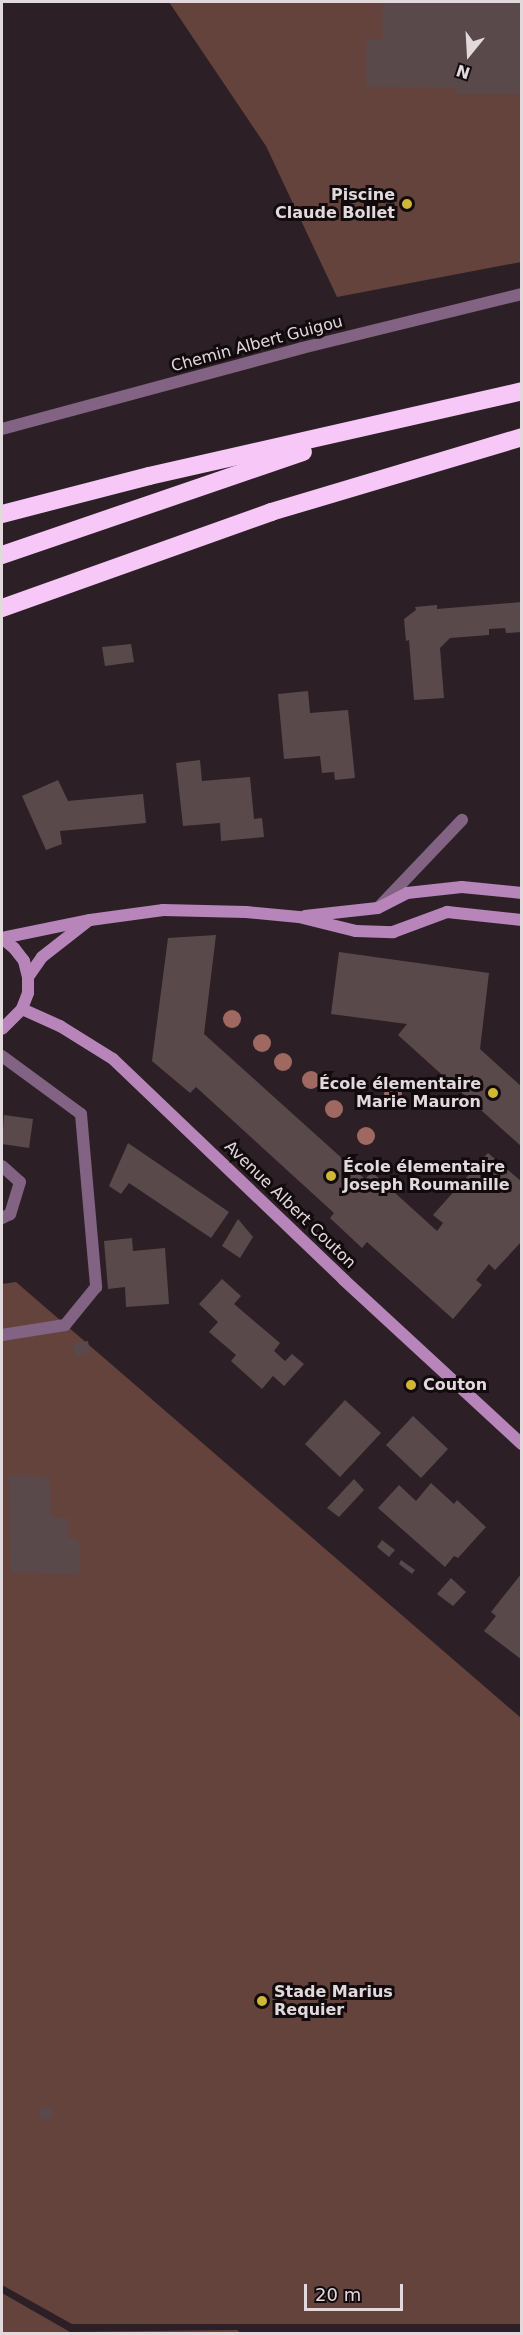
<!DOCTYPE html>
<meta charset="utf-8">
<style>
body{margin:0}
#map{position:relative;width:523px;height:2335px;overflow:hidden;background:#2c2026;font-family:"DejaVu Sans",sans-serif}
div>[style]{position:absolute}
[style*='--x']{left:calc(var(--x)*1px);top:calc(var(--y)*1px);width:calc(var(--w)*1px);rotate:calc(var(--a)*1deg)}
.green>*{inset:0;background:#65433d}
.building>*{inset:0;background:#5a494b}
.round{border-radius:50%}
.lane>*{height:12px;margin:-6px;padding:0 6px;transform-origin:6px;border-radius:6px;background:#826383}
.street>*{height:12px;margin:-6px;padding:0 6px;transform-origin:6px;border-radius:6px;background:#826383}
.secondary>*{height:12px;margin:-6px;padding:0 6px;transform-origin:6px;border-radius:6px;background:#b785ba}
.highway>*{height:18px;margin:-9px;padding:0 9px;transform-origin:9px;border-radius:9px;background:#f6c7f7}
.trees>*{width:18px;height:18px;margin:-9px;border-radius:50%;background:#9f6962}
.dots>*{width:16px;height:16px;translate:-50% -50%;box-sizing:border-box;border:3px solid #110b0e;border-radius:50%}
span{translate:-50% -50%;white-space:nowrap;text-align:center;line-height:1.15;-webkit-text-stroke:6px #110b0e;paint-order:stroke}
.poi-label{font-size:16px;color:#e2d9dd;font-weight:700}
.right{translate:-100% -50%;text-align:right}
.left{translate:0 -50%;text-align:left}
.street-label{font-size:16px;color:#e2d9dd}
.frame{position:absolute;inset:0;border:3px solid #e2d9dd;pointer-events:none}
.north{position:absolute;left:439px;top:24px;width:60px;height:60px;-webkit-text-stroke:4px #110b0e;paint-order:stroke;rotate:198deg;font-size:16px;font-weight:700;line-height:24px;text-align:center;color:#e2d9dd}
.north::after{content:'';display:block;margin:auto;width:21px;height:27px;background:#e2d9dd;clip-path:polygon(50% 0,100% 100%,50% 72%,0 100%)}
.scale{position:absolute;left:304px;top:2284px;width:99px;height:27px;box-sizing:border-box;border:3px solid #e2d9dd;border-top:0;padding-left:8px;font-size:18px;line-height:21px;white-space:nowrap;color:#e2d9dd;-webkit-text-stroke:4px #110b0e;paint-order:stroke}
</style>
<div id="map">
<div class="green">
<div style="clip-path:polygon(169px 2px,521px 2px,521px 262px,337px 297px,266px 146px)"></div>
<div style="clip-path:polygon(16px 1282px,521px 1718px,521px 2324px,72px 2324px,2px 2285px,2px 1284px)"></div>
<div style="clip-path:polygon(2px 2293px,70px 2332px,237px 2330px,241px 2333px,2px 2333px)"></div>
</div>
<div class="building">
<div style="clip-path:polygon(383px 2px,522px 2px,522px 94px,456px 94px,456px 88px,366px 87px,366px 39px,383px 40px)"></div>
<div style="clip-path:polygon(522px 602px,522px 632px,506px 633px,505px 628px,489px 629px,489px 635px,450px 638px,440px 648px,444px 698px,414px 700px,409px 640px,406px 641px,404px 619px,416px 610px,415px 607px,437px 605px,437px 609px)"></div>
<div style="clip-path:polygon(131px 644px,134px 662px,105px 666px,102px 647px)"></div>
<div style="clip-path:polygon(308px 691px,310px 713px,348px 710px,355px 778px,335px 780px,334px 772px,322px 773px,320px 756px,284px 759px,278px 694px)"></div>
<div style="clip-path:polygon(200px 760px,202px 781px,250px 777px,254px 819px,262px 818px,264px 837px,221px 841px,220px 823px,183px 826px,176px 763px)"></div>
<div style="clip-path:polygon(58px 780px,68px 801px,143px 794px,146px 823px,60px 831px,62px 844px,46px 850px,22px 796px)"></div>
<div style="clip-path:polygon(216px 935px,204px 1034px,365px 1179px,372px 1172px,437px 1231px,443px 1223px,433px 1215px,488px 1153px,522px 1182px,522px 1241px,495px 1270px,489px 1264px,476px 1280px,482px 1285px,453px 1319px,367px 1242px,362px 1248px,330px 1218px,334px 1213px,196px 1087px,190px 1093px,152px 1061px,168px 938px)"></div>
<div style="clip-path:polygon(339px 952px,489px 973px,480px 1049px,522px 1087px,522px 1147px,398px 1035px,407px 1024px,331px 1014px)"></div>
<div style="clip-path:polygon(4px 1115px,33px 1119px,29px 1148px,2px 1144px)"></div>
<div style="clip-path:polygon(128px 1143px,229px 1212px,211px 1238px,129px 1183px,121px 1194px,109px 1186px)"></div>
<div style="clip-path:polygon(238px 1219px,253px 1237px,240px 1258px,222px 1246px)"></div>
<div style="clip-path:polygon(132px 1238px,133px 1251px,165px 1248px,169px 1304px,126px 1307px,125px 1287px,108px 1289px,104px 1241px)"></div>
<div style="clip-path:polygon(222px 1279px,241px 1296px,234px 1304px,280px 1343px,274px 1351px,285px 1361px,292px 1354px,304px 1364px,284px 1386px,273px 1376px,262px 1389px,231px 1361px,236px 1355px,209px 1332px,218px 1322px,199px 1304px)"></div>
<div style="clip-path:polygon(88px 1341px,90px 1354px,75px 1356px,73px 1344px)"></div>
<div style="clip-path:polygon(345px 1400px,381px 1433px,340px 1477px,305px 1444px)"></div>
<div style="clip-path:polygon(413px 1416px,448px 1449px,421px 1478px,386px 1445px)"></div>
<div style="clip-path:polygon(9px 1475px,49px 1477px,51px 1517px,68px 1518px,68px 1538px,79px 1539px,80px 1575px,11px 1572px)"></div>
<div style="clip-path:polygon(354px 1479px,364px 1490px,339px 1517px,327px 1508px)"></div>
<div style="clip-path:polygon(431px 1483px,454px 1504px,457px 1500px,486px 1527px,458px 1558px,454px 1556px,445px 1567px,378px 1508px,399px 1485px,416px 1501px)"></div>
<div style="clip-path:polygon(382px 1540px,395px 1550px,389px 1557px,377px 1547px)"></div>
<div style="clip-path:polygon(401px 1560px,415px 1570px,412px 1574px,399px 1564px)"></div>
<div style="clip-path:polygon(522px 1573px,522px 1660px,484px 1631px,496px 1616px,491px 1612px)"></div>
<div style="clip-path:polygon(451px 1578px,466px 1592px,453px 1606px,437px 1594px)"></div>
<div class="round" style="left:39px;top:2106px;width:14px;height:14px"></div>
</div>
<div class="lane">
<div style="--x:380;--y:906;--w:119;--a:-46.4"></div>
<div style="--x:2;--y:1056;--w:98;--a:36.3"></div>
<div style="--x:81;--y:1114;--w:174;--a:85"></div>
<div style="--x:96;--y:1287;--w:49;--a:129.2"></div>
<div style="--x:65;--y:1325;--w:64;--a:171"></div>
<div style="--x:2;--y:1166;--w:24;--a:42"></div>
<div style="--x:20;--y:1182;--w:34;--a:107"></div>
<div style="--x:10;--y:1214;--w:9;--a:153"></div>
</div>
<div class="street">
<div style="--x:2;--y:429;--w:311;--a:-15.1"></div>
<div style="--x:302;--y:348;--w:227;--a:-13.8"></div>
</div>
<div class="secondary">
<div style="--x:305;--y:916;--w:73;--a:-6.3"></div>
<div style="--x:378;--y:908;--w:33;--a:-27"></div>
<div style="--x:407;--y:893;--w:55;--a:-6.2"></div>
<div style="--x:462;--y:887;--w:60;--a:5.7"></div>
<div style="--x:2;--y:938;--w:90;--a:-11.6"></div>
<div style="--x:90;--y:920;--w:74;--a:-7.8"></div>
<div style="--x:163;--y:910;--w:83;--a:1.4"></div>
<div style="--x:246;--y:912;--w:53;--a:5.4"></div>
<div style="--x:299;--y:917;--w:59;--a:13.8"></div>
<div style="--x:356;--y:931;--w:37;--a:2"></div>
<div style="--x:393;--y:932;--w:58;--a:-20.3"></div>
<div style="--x:447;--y:912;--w:75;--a:6.1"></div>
<div style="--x:2;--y:938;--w:16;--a:40"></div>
<div style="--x:14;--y:948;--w:16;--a:52"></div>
<div style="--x:24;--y:961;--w:16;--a:76"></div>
<div style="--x:28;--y:977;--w:16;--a:90"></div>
<div style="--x:28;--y:993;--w:17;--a:111"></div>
<div style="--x:22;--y:1009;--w:28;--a:135"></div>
<div style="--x:28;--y:977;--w:24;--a:-55"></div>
<div style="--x:42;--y:957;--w:58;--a:-38"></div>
<div style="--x:22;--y:1009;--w:42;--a:24.1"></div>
<div style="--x:60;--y:1026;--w:62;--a:31.9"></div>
<div style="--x:113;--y:1059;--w:320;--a:43.7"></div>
<div style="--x:344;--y:1280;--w:242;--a:42.7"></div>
</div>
<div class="highway">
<div style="--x:2;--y:514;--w:152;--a:-14.5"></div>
<div style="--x:149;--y:476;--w:383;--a:-12.8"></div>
<div style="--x:2;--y:555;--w:318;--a:-18.9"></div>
<div style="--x:2;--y:608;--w:286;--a:-19.6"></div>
<div style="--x:271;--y:512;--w:262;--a:-16.6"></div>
</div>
<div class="trees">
<div style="left:232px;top:1019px"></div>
<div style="left:262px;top:1043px"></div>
<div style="left:283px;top:1062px"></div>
<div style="left:311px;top:1080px"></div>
<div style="left:393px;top:1095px"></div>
<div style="left:334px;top:1109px"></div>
<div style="left:366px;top:1136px"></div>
</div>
<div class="dots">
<div style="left:407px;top:204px;background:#d1b736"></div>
<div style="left:493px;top:1093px;background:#d1b736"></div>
<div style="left:331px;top:1176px;background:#d1b736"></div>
<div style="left:411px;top:1385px;background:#d1b736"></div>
<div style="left:262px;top:2001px;background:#d1b736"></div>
</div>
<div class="poi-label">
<span class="right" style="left:395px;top:204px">Piscine<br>Claude Bollet</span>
<span class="right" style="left:481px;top:1093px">École élementaire<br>Marie Mauron</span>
<span class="left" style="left:343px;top:1176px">École élementaire<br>Joseph Roumanille</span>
<span class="left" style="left:423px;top:1385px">Couton</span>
<span class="left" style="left:274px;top:2001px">Stade Marius<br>Requier</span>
</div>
<div class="street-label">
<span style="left:257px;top:344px;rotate:-15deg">Chemin Albert Guigou</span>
<span style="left:290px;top:1205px;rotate:44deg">Avenue Albert Couton</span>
</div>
<div class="frame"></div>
<div class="north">N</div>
<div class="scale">20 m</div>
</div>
